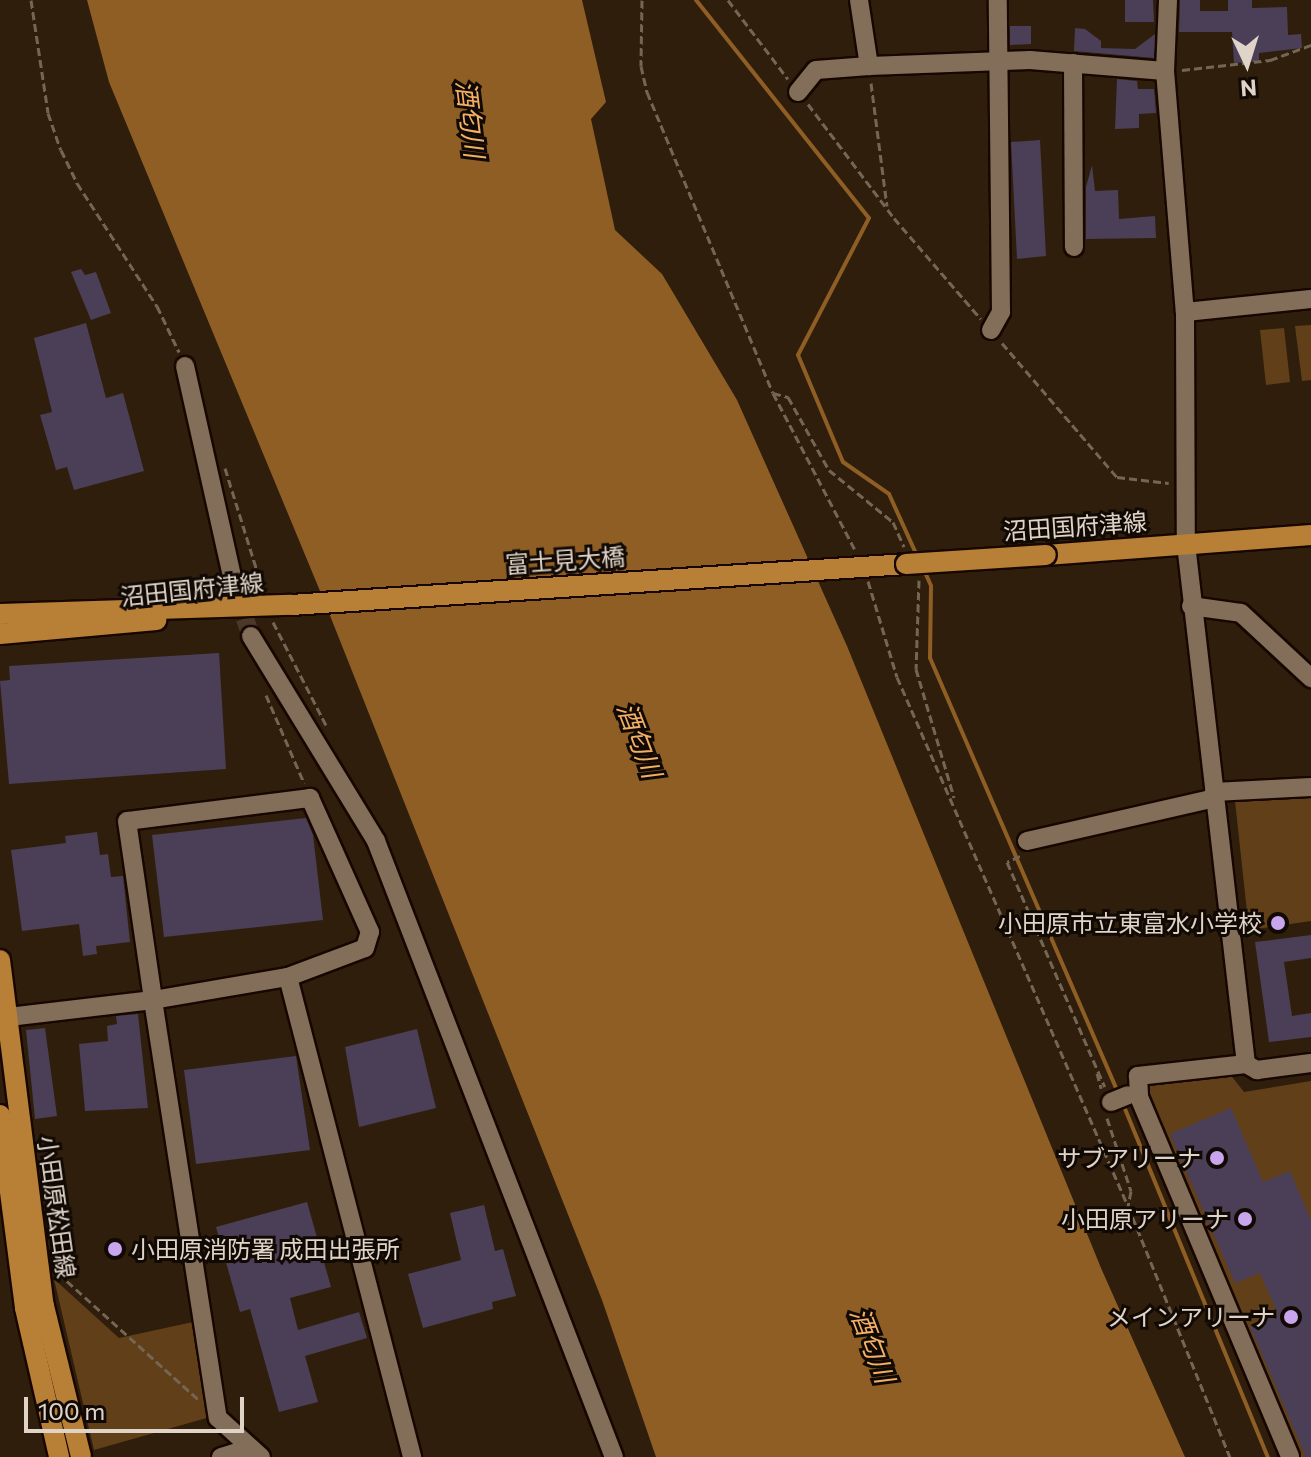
<!DOCTYPE html>
<meta charset="utf-8">
<style>
body{margin:0}
#map{position:relative;width:1311px;height:1457px;overflow:hidden;background:#2f1e0b;font-family:Commissioner,"Noto Sans JP",sans-serif}
div>[style]{position:absolute}
[style*='--x']{left:calc(var(--x)*1px);top:calc(var(--y)*1px);width:calc(var(--w)*1px);rotate:calc(var(--a)*1deg)}
.green>*{inset:0;background:#614019}
.water>*{inset:0;background:#8f5e24}
.stream>*{height:4px;margin:-2px;padding:0 2px;transform-origin:2px;border-radius:2px;background:#8f5e24}
.building>*{inset:0;background:#4a3f56}
.minor-tunnel>*{height:18px;margin-top:-9px;transform-origin:0;background:repeating-linear-gradient(90deg,#4a3928 0 18px,transparent 0 27px)}
.path>*{height:3px;margin-top:-1.5px;transform-origin:0;background:repeating-linear-gradient(90deg,#746555 0 8px,transparent 0 12px)}
.roads{filter:drop-shadow(2px 0 #170700) drop-shadow(-2px 0 #170700) drop-shadow(0 2px #170700) drop-shadow(0 -2px #170700)}
.minor>*{height:18px;margin:-9px;padding:0 9px;transform-origin:9px;border-radius:9px;background:#836e59}
.major>*{height:20px;margin:-10px;padding:0 10px;transform-origin:10px;border-radius:10px;background:#b88037}
.bridges{filter:drop-shadow(2px 0 #170700) drop-shadow(-2px 0 #170700) drop-shadow(0 2px #170700) drop-shadow(0 -2px #170700)}
.major-bridge>*{height:20px;margin:-10px;padding:0 10px;transform-origin:10px;border-radius:10px;background:#b88037}
.dots>*{width:22px;height:22px;translate:-50% -50%;box-sizing:border-box;border:4px solid #110a04;border-radius:50%}
span{translate:-50% -50%;white-space:nowrap;text-align:center;line-height:1.15;-webkit-text-stroke:6px #110a04;paint-order:stroke}
.street-label{font-size:24px;color:#e0d4c9}
.poi-label{font-size:24px;color:#e0d4c9}
.right{translate:-100% -50%;text-align:right}
.left{translate:0 -50%;text-align:left}
.water-label{font-size:26px;color:#f4b065;font-style:italic}
.north{position:absolute;left:1207px;top:24px;width:80px;height:80px;-webkit-text-stroke:6px #110a04;paint-order:stroke;rotate:176deg;font-size:22px;font-weight:700;line-height:32px;text-align:center;color:#e0d4c9}
.north::after{content:'';display:block;margin:auto;width:28px;height:36px;background:#e0d4c9;clip-path:polygon(50% 0,100% 100%,50% 72%,0 100%)}
.scale{position:absolute;left:24px;top:1397px;width:220px;height:36px;box-sizing:border-box;border:4px solid #e0d4c9;border-top:0;padding-left:10px;font-size:24px;line-height:28px;white-space:nowrap;color:#e0d4c9;-webkit-text-stroke:6px #110a04;paint-order:stroke}
</style>
<div id="map">
<div class="green">
<div style="clip-path:polygon(1311px 325px,1311px 380px,1302px 381px,1295px 326px)"></div>
<div style="clip-path:polygon(1284px 328px,1290px 382px,1266px 385px,1260px 330px)"></div>
<div style="clip-path:polygon(1311px 797px,1311px 921px,1249px 930px,1235px 801px)"></div>
<div style="clip-path:polygon(1229px 1073px,1244px 1092px,1311px 1081px,1311px 1457px,1279px 1457px,1129px 1101px,1156px 1081px)"></div>
<div style="clip-path:polygon(54px 1279px,119px 1338px,193px 1322px,210px 1417px,94px 1450px)"></div>
</div>
<div class="water">
<div style="clip-path:polygon(87px 0,582px 0,606px 102px,591px 119px,615px 230px,662px 274px,737px 400px,847px 646px,1101px 1268px,1185px 1457px,656px 1457px,602px 1300px,325px 603px,109px 82px)"></div>
</div>
<div class="stream">
<div style="--x:696;--y:0;--w:278;--a:51.6"></div>
<div style="--x:869;--y:218;--w:154;--a:117.4"></div>
<div style="--x:798;--y:355;--w:116;--a:67.2"></div>
<div style="--x:843;--y:462;--w:56;--a:34.8"></div>
<div style="--x:889;--y:494;--w:70;--a:65.6"></div>
<div style="--x:924;--y:570;--w:17;--a:66"></div>
<div style="--x:931;--y:586;--w:72;--a:90.8"></div>
<div style="--x:930;--y:658;--w:473;--a:66.6"></div>
<div style="--x:1123;--y:1104;--w:382;--a:67.7"></div>
</div>
<div class="building">
<div style="clip-path:polygon(1125px 0,1153px 0,1154px 22px,1125px 22px)"></div>
<div style="clip-path:polygon(1180px 0,1200px 0,1200px 11px,1228px 11px,1228px 0,1252px 0,1252px 8px,1287px 7px,1288px 35px,1301px 34px,1302px 48px,1259px 53px,1259px 61px,1234px 63px,1232px 32px,1179px 32px)"></div>
<div style="clip-path:polygon(1010px 26px,1031px 26px,1031px 44px,1010px 45px)"></div>
<div style="clip-path:polygon(1075px 28px,1085px 29px,1101px 41px,1101px 48px,1135px 49px,1155px 34px,1154px 58px,1074px 51px)"></div>
<div style="clip-path:polygon(1117px 79px,1137px 81px,1138px 89px,1154px 89px,1156px 113px,1139px 114px,1139px 128px,1115px 129px)"></div>
<div style="clip-path:polygon(1040px 140px,1046px 256px,1017px 259px,1011px 142px)"></div>
<div style="clip-path:polygon(1092px 165px,1095px 191px,1118px 190px,1119px 219px,1155px 216px,1156px 238px,1086px 239px,1086px 187px)"></div>
<div style="clip-path:polygon(81px 269px,85px 275px,96px 272px,111px 313px,91px 320px,71px 272px)"></div>
<div style="clip-path:polygon(86px 323px,106px 398px,123px 393px,144px 471px,74px 490px,67px 467px,56px 470px,40px 415px,52px 412px,34px 338px)"></div>
<div style="clip-path:polygon(219px 653px,226px 769px,9px 784px,0 681px,10px 680px,9px 666px)"></div>
<div style="clip-path:polygon(306px 818px,313px 835px,323px 920px,164px 937px,152px 835px)"></div>
<div style="clip-path:polygon(97px 832px,100px 855px,108px 854px,111px 877px,123px 876px,130px 942px,96px 946px,97px 954px,83px 956px,79px 924px,22px 931px,11px 850px,66px 843px,65px 836px)"></div>
<div style="clip-path:polygon(1311px 935px,1311px 958px,1284px 962px,1292px 1016px,1311px 1013px,1311px 1037px,1269px 1042px,1255px 942px)"></div>
<div style="clip-path:polygon(138px 1014px,148px 1108px,85px 1111px,79px 1044px,108px 1041px,107px 1026px,117px 1024px,116px 1016px)"></div>
<div style="clip-path:polygon(45px 1028px,57px 1116px,35px 1119px,26px 1030px)"></div>
<div style="clip-path:polygon(417px 1029px,436px 1108px,359px 1127px,345px 1047px)"></div>
<div style="clip-path:polygon(296px 1056px,310px 1150px,196px 1164px,184px 1070px)"></div>
<div style="clip-path:polygon(1231px 1108px,1263px 1182px,1290px 1171px,1311px 1220px,1311px 1457px,1306px 1457px,1250px 1326px,1278px 1314px,1260px 1273px,1235px 1283px,1170px 1134px)"></div>
<div style="clip-path:polygon(307px 1202px,331px 1287px,290px 1298px,298px 1330px,359px 1312px,367px 1338px,305px 1356px,318px 1402px,279px 1412px,250px 1309px,240px 1312px,216px 1227px)"></div>
<div style="clip-path:polygon(484px 1205px,495px 1251px,503px 1249px,516px 1296px,492px 1302px,493px 1309px,423px 1328px,408px 1274px,461px 1260px,450px 1213px)"></div>
</div>
<div class="minor-tunnel">
<div style="--x:236;--y:593;--w:46;--a:70.8"></div>
</div>
<div class="path">
<div style="--x:31;--y:0;--w:114;--a:81.4"></div>
<div style="--x:48;--y:113;--w:39;--a:71"></div>
<div style="--x:61;--y:150;--w:37;--a:64"></div>
<div style="--x:77;--y:183;--w:147;--a:57"></div>
<div style="--x:157;--y:306;--w:51;--a:64.4"></div>
<div style="--x:642;--y:0;--w:66;--a:90.9"></div>
<div style="--x:641;--y:66;--w:27;--a:77"></div>
<div style="--x:647;--y:92;--w:326;--a:67.3"></div>
<div style="--x:773;--y:393;--w:16;--a:15"></div>
<div style="--x:788;--y:397;--w:84;--a:60.7"></div>
<div style="--x:829;--y:470;--w:82;--a:39.1"></div>
<div style="--x:893;--y:522;--w:27;--a:66"></div>
<div style="--x:728;--y:0;--w:99;--a:52.8"></div>
<div style="--x:1182;--y:70;--w:89;--a:-6.5"></div>
<div style="--x:1270;--y:60;--w:44;--a:-20.1"></div>
<div style="--x:871;--y:83;--w:124;--a:82.6"></div>
<div style="--x:808;--y:104;--w:143;--a:53"></div>
<div style="--x:894;--y:218;--w:133;--a:49.3"></div>
<div style="--x:1002;--y:343;--w:177;--a:49.4"></div>
<div style="--x:1117;--y:477;--w:52;--a:6.6"></div>
<div style="--x:773;--y:393;--w:179;--a:62.4"></div>
<div style="--x:225;--y:468;--w:128;--a:72.7"></div>
<div style="--x:919;--y:580;--w:89;--a:91.9"></div>
<div style="--x:916;--y:669;--w:134;--a:73.5"></div>
<div style="--x:868;--y:581;--w:100;--a:73.2"></div>
<div style="--x:897;--y:677;--w:577;--a:66.41"></div>
<div style="--x:1128;--y:1206;--w:271;--a:67.9"></div>
<div style="--x:194;--y:589;--w:24;--a:-5"></div>
<div style="--x:273;--y:622;--w:116;--a:62.8"></div>
<div style="--x:266;--y:695;--w:96;--a:66.6"></div>
<div style="--x:1020;--y:856;--w:14;--a:155"></div>
<div style="--x:1007;--y:862;--w:245;--a:66.5"></div>
<div style="--x:1097;--y:1073;--w:16;--a:75"></div>
<div style="--x:1107;--y:1118;--w:77;--a:71.8"></div>
<div style="--x:1131;--y:1191;--w:15;--a:101"></div>
<div style="--x:58;--y:1273;--w:188;--a:42"></div>
</div>
<div class="roads">
<div class="minor">
<div style="--x:859;--y:0;--w:67;--a:81.4"></div>
<div style="--x:1168;--y:0;--w:71;--a:92.4"></div>
<div style="--x:1165;--y:71;--w:242;--a:85.3"></div>
<div style="--x:1185;--y:312;--w:232;--a:89.8"></div>
<div style="--x:1186;--y:544;--w:523;--a:83.42"></div>
<div style="--x:1246;--y:1064;--w:13;--a:29"></div>
<div style="--x:1257;--y:1070;--w:54;--a:-7.4"></div>
<div style="--x:1073;--y:63;--w:184;--a:89.7"></div>
<div style="--x:798;--y:92;--w:28;--a:-51"></div>
<div style="--x:816;--y:70;--w:53;--a:-4.3"></div>
<div style="--x:869;--y:66;--w:161;--a:-2.1"></div>
<div style="--x:1030;--y:60;--w:135;--a:4.7"></div>
<div style="--x:1185;--y:312;--w:127;--a:-5.9"></div>
<div style="--x:991;--y:330;--w:21;--a:-61"></div>
<div style="--x:1001;--y:312;--w:312;--a:-90.6"></div>
<div style="--x:185;--y:366;--w:225;--a:77.4"></div>
<div style="--x:1191;--y:606;--w:50;--a:8"></div>
<div style="--x:1241;--y:613;--w:96;--a:42.9"></div>
<div style="--x:251;--y:636;--w:240;--a:58.6"></div>
<div style="--x:376;--y:841;--w:660;--a:68.88"></div>
<div style="--x:1214;--y:792;--w:97;--a:-3"></div>
<div style="--x:1027;--y:841;--w:193;--a:-12.9"></div>
<div style="--x:288;--y:977;--w:496;--a:75.5"></div>
<div style="--x:0;--y:1018;--w:154;--a:-6.7"></div>
<div style="--x:153;--y:1000;--w:137;--a:-9.7"></div>
<div style="--x:288;--y:977;--w:82;--a:-20.6"></div>
<div style="--x:365;--y:948;--w:17;--a:-73"></div>
<div style="--x:370;--y:932;--w:147;--a:-114.1"></div>
<div style="--x:310;--y:798;--w:184;--a:172.8"></div>
<div style="--x:127;--y:821;--w:181;--a:81.7"></div>
<div style="--x:153;--y:1000;--w:423;--a:81.2"></div>
<div style="--x:218;--y:1418;--w:58;--a:42.2"></div>
<div style="--x:1246;--y:1064;--w:109;--a:173.7"></div>
<div style="--x:1138;--y:1076;--w:21;--a:87"></div>
<div style="--x:1139;--y:1097;--w:390;--a:67.2"></div>
<div style="--x:1111;--y:1102;--w:18;--a:-22"></div>
<div style="--x:221;--y:1457;--w:31;--a:-17"></div>
</div>
<div class="major">
<div style="--x:1046;--y:555;--w:266;--a:-4.3"></div>
<div style="--x:0;--y:614;--w:291;--a:-1.8"></div>
<div style="--x:291;--y:605;--w:616;--a:-3.81"></div>
<div style="--x:0;--y:634;--w:157;--a:-5.1"></div>
<div style="--x:0;--y:960;--w:349;--a:82.8"></div>
<div style="--x:44;--y:1306;--w:155;--a:76.2"></div>
<div style="--x:0;--y:1115;--w:195;--a:82.6"></div>
<div style="--x:25;--y:1308;--w:153;--a:77.1"></div>
</div>
</div>
<div class="bridges">
<div class="major-bridge">
<div style="--x:906;--y:564;--w:140;--a:-3.7"></div>
</div>
</div>
<div class="dots">
<div style="left:1278px;top:923px;background:#c9a5ee"></div>
<div style="left:1217px;top:1158px;background:#c9a5ee"></div>
<div style="left:1245px;top:1219px;background:#c9a5ee"></div>
<div style="left:115px;top:1249px;background:#c9a5ee"></div>
<div style="left:1291px;top:1317px;background:#c9a5ee"></div>
</div>
<div class="street-label">
<span style="left:1075px;top:526px;rotate:-4deg">沼田国府津線</span>
<span style="left:565px;top:560px;rotate:-4deg">富士見大橋</span>
<span style="left:192px;top:589px;rotate:-6deg">沼田国府津線</span>
<span style="left:57px;top:1207px;rotate:82deg">小田原松田線</span>
</div>
<div class="poi-label">
<span class="right" style="left:1262px;top:923px">小田原市立東富水小学校</span>
<span class="right" style="left:1201px;top:1158px">サブアリーナ</span>
<span class="right" style="left:1229px;top:1219px">小田原アリーナ</span>
<span class="left" style="left:131px;top:1249px">小田原消防署 成田出張所</span>
<span class="right" style="left:1275px;top:1317px">メインアリーナ</span>
</div>
<div class="water-label">
<span style="left:471px;top:119px;rotate:83deg">酒匂川</span>
<span style="left:640px;top:740px;rotate:69deg">酒匂川</span>
<span style="left:873px;top:1345px;rotate:69deg">酒匂川</span>
</div>
<div class="north">N</div>
<div class="scale">100 m</div>
</div>
